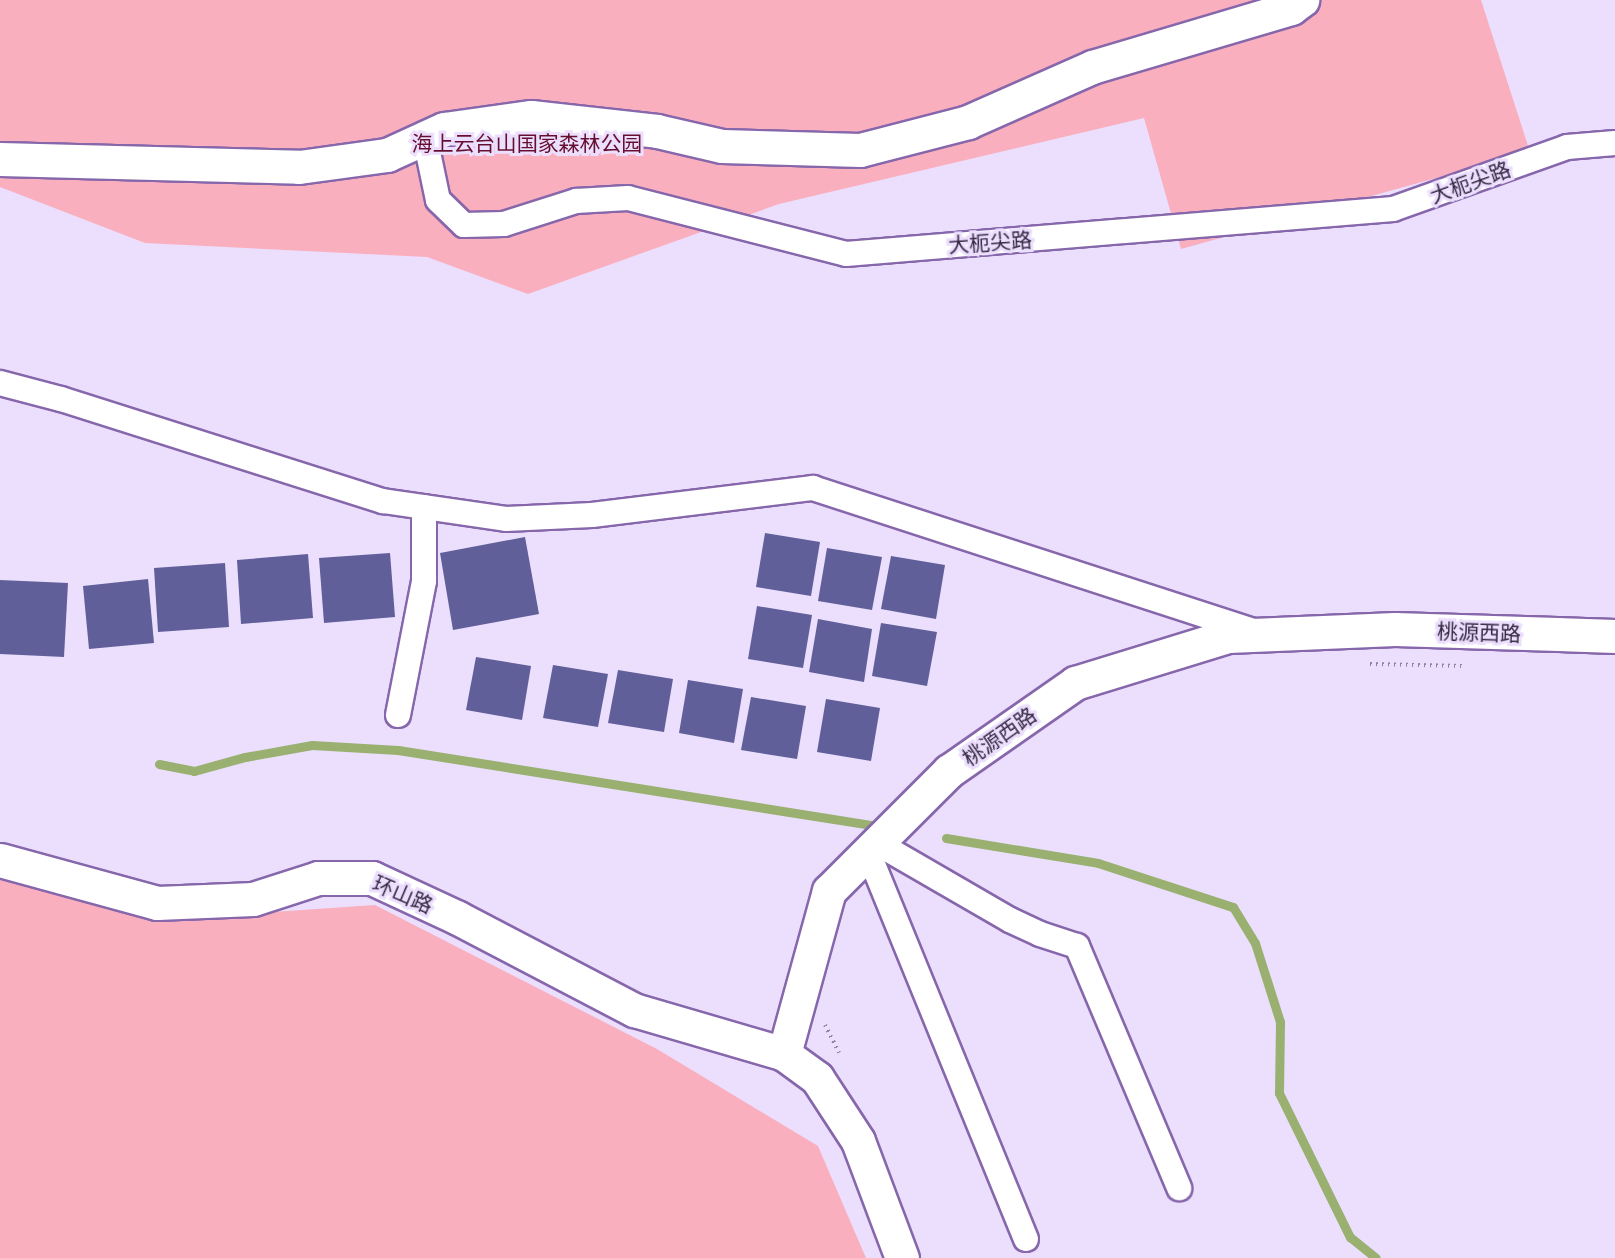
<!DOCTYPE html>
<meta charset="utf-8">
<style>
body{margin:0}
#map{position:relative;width:1615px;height:1258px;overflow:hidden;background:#ebdffd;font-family:"Asap Condensed","Noto Sans SC",sans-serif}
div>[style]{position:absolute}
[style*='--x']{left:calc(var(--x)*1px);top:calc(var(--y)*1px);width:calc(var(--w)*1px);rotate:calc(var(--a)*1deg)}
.green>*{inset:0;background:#faafbf}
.stream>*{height:9px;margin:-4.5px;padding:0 4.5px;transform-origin:4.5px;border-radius:4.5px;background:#99b070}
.building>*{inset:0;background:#615f99}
.path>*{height:4px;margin-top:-2px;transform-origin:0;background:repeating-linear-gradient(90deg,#9083a1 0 1.5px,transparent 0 6px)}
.roads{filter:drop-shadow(2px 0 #8767ab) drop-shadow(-2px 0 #8767ab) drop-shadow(0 2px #8767ab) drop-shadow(0 -2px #8767ab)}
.street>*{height:24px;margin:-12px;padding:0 12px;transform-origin:12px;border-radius:12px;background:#fff}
.secondary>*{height:33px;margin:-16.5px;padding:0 16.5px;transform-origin:16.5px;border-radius:16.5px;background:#fff}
span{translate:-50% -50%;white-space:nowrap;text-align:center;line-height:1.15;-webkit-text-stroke:6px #ebdffd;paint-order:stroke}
.park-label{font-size:21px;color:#660e2f}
.street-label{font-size:21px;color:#372946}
</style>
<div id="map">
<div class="green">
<div style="clip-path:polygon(0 0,1481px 0,1530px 152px,1181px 249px,1144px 118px,779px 204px,528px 294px,427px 257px,145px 243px,0 187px)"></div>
<div style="clip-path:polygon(0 880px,167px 919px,375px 905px,657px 1049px,818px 1146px,866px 1258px,0 1258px)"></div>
</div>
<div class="stream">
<div style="--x:159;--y:764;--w:36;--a:11"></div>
<div style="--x:194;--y:771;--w:53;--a:-15.4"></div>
<div style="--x:245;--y:757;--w:68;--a:-10.2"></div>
<div style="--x:312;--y:745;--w:86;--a:3.3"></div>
<div style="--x:398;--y:750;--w:480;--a:9"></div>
<div style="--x:946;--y:838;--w:154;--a:9.3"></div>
<div style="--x:1098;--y:863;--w:142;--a:18.1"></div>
<div style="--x:1233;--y:907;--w:42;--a:58.6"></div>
<div style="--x:1255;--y:943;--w:83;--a:72.4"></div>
<div style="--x:1280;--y:1022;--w:71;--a:90.8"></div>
<div style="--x:1279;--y:1093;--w:161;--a:63.8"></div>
<div style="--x:1350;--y:1237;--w:33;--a:39"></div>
</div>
<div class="building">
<div style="clip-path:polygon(765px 533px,820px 542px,811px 596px,756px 587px)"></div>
<div style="clip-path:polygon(525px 537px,539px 614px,453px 630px,440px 553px)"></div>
<div style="clip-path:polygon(827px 548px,882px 557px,872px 610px,818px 601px)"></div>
<div style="clip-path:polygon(390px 553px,395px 617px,324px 623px,319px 558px)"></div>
<div style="clip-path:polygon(308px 554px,313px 618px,241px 624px,237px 560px)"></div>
<div style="clip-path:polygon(891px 556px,945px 565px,936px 619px,881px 609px)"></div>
<div style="clip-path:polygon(225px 563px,229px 627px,158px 632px,154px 568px)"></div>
<div style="clip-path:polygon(148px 579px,154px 643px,89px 649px,83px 586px)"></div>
<div style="clip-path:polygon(0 580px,68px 583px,64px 657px,0 654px)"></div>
<div style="clip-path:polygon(757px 606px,812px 615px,803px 668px,748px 659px)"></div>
<div style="clip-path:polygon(818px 619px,872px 629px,864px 682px,809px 672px)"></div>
<div style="clip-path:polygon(881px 623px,937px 632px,927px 686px,872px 676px)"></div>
<div style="clip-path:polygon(476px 657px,531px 666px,522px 720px,466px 710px)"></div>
<div style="clip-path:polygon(553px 665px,608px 674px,598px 727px,543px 718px)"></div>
<div style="clip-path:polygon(618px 670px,673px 679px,664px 732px,608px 723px)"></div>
<div style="clip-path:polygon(688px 680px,743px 689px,734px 743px,679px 733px)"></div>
<div style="clip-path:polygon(751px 697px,806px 706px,797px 759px,741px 750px)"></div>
<div style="clip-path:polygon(826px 699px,880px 708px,871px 761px,817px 752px)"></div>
</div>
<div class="path">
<div style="--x:1370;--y:664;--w:94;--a:1.2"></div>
<div style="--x:825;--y:1025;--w:31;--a:63"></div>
</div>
<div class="roads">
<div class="street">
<div style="--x:425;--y:138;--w:63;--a:78.2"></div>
<div style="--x:438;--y:200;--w:36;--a:44"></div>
<div style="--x:464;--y:225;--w:40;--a:-1.4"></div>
<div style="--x:504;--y:224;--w:76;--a:-17.7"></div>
<div style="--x:576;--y:201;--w:52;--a:-3.3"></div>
<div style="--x:628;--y:198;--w:225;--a:14.4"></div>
<div style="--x:846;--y:254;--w:549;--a:-4.7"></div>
<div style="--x:1393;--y:209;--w:185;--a:-19.6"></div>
<div style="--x:1567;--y:147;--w:48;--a:-4.8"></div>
<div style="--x:0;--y:383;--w:63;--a:14.7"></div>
<div style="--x:61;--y:399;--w:338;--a:17.6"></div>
<div style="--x:383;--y:501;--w:124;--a:8.3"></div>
<div style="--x:506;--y:519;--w:86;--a:-2.7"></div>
<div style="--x:592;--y:515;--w:223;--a:-7"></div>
<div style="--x:813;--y:488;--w:463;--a:18"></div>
<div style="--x:398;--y:715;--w:136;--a:-79"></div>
<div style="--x:424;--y:581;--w:74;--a:-90"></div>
<div style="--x:877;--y:843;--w:154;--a:30.1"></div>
<div style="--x:1010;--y:920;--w:33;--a:25"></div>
<div style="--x:1040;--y:934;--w:39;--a:18"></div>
<div style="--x:1077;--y:946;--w:263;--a:67.1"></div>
<div style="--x:868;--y:852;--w:418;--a:67.8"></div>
</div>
<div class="secondary">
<div style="--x:0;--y:159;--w:299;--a:1.5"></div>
<div style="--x:299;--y:167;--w:89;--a:-7.8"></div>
<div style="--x:387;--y:155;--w:63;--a:-24.5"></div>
<div style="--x:444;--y:129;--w:88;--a:-7.9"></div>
<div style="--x:531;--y:117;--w:127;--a:6.3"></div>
<div style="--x:657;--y:131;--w:67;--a:13"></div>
<div style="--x:722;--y:146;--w:138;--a:1.7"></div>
<div style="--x:860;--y:150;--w:112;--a:-14.5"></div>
<div style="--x:968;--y:122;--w:136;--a:-23.9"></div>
<div style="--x:1092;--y:67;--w:208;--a:-16.5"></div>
<div style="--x:1291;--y:8;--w:14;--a:-36"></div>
<div style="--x:0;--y:860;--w:163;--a:15.3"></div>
<div style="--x:157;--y:903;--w:96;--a:-2.4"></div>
<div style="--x:253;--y:899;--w:68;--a:-17.9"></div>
<div style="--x:318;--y:878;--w:54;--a:0"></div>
<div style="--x:372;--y:878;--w:95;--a:24.9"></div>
<div style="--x:458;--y:918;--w:199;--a:27.6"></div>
<div style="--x:634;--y:1010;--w:156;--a:16.3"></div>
<div style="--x:784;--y:1054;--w:41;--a:36"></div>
<div style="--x:817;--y:1078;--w:75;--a:56.9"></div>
<div style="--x:858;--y:1141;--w:125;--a:69.4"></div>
<div style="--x:784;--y:1054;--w:169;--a:-74.6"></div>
<div style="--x:829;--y:891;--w:170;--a:-45"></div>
<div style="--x:949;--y:771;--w:154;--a:-34.9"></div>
<div style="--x:1075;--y:683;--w:160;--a:-17.1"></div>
<div style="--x:1228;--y:636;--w:167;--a:-2.4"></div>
<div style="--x:1395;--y:629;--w:220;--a:1.8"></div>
</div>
</div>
<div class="park-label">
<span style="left:527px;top:143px">海上云台山国家森林公园</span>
</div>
<div class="street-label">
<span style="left:1470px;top:182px;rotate:-20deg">大枙尖路</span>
<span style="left:990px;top:242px;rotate:-4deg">大枙尖路</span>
<span style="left:1479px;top:632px;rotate:2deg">桃源西路</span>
<span style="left:999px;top:736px;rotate:-35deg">桃源西路</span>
<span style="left:403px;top:894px;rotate:23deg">环山路</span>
</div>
</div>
